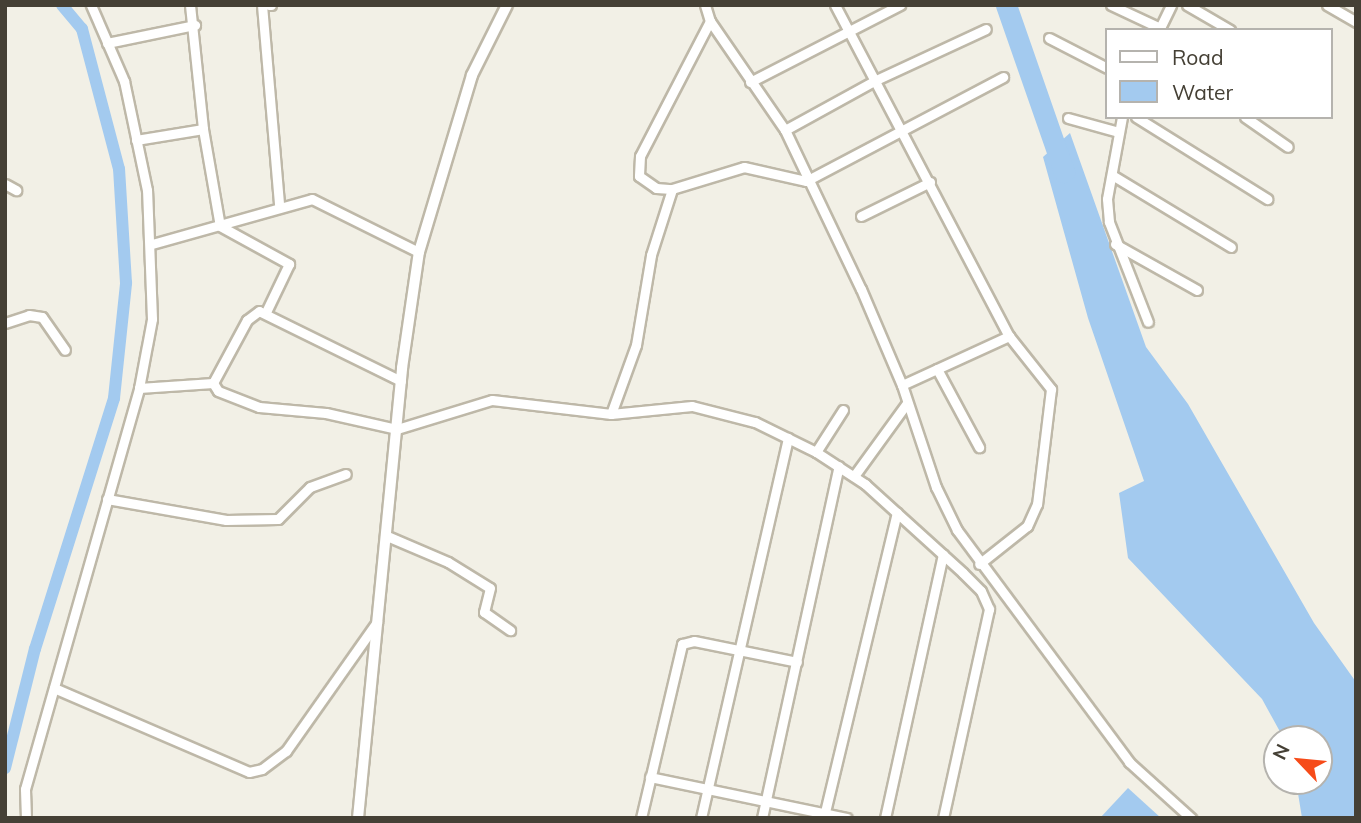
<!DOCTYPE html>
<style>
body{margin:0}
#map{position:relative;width:1361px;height:823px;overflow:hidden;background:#f2f0e6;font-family:Mulish,sans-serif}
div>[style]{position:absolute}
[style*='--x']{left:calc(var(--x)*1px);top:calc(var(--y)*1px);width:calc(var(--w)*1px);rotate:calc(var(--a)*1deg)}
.water>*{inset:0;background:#a3caef}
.canal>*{height:12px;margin:-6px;padding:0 6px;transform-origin:6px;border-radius:6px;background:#a3caef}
.river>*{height:21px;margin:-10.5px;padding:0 10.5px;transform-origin:10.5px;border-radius:10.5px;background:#a3caef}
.roads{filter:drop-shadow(2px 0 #beb8a8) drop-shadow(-2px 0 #beb8a8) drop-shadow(0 2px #beb8a8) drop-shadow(0 -2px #beb8a8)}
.minor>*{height:9px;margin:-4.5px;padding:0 4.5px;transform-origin:4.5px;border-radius:4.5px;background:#fff}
.tertiary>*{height:10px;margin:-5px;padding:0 5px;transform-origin:5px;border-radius:5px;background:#fff}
span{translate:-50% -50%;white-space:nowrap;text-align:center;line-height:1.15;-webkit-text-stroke:5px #fff;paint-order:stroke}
.frame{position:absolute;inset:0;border:7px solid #454035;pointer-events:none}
.legend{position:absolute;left:1105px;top:28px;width:228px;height:91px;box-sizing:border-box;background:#fff;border:2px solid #b5b3ae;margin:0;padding:9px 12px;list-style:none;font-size:21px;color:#454035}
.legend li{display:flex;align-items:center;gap:14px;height:35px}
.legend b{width:35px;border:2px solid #b5b3ae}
.north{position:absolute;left:1263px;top:725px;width:70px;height:70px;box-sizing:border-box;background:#fff;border:2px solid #b5b3ae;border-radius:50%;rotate:296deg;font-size:19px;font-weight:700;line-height:28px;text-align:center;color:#454035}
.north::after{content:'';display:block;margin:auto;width:24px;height:32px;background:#f64b19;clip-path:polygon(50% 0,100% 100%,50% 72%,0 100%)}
</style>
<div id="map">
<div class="water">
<div style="clip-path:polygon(1070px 133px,1146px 347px,1188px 404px,1314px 623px,1356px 682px,1356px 818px,1302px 818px,1296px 781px,1319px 781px,1319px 739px,1284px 739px,1262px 699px,1128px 558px,1119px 493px,1144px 481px,1088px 318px,1043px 157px)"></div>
<div style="clip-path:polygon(1128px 788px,1161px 818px,1100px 818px)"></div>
</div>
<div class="canal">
<div style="--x:5;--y:768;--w:123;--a:-75.9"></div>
<div style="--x:35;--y:649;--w:263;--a:-72.5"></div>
<div style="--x:114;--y:398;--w:116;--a:-84"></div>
<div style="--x:126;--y:283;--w:114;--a:-93.5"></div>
<div style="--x:119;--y:169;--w:145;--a:-104.8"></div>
<div style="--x:82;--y:29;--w:31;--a:-130"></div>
</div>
<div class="river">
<div style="--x:1006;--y:5;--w:177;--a:70.8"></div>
</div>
<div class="roads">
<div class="minor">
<div style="--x:190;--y:5;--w:125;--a:84"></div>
<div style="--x:203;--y:129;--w:98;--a:80.1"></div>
<div style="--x:220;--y:226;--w:79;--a:28.8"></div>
<div style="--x:289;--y:264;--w:53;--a:115.6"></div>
<div style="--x:262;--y:5;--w:201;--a:85.1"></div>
<div style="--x:269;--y:5;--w:2;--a:0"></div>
<div style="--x:705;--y:5;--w:17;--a:73"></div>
<div style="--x:710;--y:21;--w:132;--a:55.5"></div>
<div style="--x:785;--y:130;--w:176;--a:64.5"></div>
<div style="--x:861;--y:289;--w:104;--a:66.9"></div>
<div style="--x:902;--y:385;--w:108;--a:71.6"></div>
<div style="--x:936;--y:487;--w:48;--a:64"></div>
<div style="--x:957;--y:530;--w:289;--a:53.4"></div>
<div style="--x:1129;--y:762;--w:84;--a:42.1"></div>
<div style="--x:835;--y:5;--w:374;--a:62.3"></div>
<div style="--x:1009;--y:336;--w:68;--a:51.6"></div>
<div style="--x:1051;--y:389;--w:116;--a:96.9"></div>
<div style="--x:1037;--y:504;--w:24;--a:114"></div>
<div style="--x:1027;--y:526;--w:61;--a:141.6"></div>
<div style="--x:1111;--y:5;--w:54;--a:25.1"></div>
<div style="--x:1187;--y:5;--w:50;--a:30.2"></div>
<div style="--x:1327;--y:5;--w:34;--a:30"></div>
<div style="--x:710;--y:21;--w:152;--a:117.4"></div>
<div style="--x:640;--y:156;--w:20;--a:93"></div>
<div style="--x:639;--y:176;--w:21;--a:35"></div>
<div style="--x:656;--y:188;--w:16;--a:4"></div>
<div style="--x:672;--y:189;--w:75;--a:-17"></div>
<div style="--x:744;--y:167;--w:64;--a:12.7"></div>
<div style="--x:806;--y:181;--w:223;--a:-27.8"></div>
<div style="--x:1159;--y:30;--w:28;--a:-64"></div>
<div style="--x:1049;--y:38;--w:65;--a:27.3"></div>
<div style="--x:107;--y:43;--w:90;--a:-11.6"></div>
<div style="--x:750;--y:82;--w:169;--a:-27.2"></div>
<div style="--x:1122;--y:117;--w:83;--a:100.4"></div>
<div style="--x:1107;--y:199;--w:23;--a:85"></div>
<div style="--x:1109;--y:222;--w:107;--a:68.7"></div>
<div style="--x:1136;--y:117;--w:155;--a:32"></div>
<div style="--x:1245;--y:117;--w:52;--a:34.9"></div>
<div style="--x:1068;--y:118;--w:53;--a:15.4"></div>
<div style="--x:785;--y:130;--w:104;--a:-28.8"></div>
<div style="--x:876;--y:80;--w:121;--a:-24.9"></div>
<div style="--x:136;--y:140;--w:68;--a:-9.3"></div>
<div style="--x:1112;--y:175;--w:139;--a:31.2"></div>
<div style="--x:5;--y:184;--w:13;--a:29"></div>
<div style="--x:861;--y:216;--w:77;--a:-26.2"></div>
<div style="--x:152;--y:244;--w:166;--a:-15.7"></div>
<div style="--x:312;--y:199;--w:119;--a:26.4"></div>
<div style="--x:1115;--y:244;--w:94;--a:29.3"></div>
<div style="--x:5;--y:323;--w:25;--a:-18"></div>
<div style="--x:29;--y:315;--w:13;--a:9"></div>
<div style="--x:42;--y:317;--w:40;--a:55.1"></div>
<div style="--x:937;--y:369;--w:89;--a:61.7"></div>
<div style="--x:401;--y:381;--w:158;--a:-153.8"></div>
<div style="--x:259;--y:311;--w:15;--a:143"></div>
<div style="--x:247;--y:320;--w:72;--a:118.4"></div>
<div style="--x:213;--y:383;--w:9;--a:58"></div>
<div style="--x:218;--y:391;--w:44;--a:21.3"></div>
<div style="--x:259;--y:407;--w:67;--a:5.1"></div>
<div style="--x:326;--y:413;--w:73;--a:12.7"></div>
<div style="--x:397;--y:429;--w:99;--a:-17"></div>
<div style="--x:492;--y:400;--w:120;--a:6.7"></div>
<div style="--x:611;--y:414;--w:81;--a:-5.6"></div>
<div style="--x:692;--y:406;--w:65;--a:14.3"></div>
<div style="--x:755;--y:422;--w:68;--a:26.2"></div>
<div style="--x:816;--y:452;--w:59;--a:33.1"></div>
<div style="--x:865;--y:484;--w:132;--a:42.2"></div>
<div style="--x:963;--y:573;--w:25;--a:45"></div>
<div style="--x:981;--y:591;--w:20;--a:66"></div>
<div style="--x:989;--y:609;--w:214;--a:102.4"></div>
<div style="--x:902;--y:385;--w:118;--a:-24.6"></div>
<div style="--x:139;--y:388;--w:74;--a:-3.9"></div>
<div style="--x:611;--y:414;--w:73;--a:-70.1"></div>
<div style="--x:636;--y:345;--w:91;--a:-80.5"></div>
<div style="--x:651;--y:255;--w:69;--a:-72.3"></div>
<div style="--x:816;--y:452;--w:50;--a:-57.3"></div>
<div style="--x:854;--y:476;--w:90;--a:-54"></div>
<div style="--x:107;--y:499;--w:121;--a:10"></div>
<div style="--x:226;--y:520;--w:52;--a:-1.1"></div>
<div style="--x:278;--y:519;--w:45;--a:-45"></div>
<div style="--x:310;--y:487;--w:38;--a:-20"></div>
<div style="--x:387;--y:536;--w:66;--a:23.1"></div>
<div style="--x:448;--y:562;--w:49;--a:31.8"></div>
<div style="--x:490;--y:588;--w:25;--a:104"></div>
<div style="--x:484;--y:612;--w:32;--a:35"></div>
<div style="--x:54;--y:688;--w:212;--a:23.3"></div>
<div style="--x:249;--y:772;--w:13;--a:-13"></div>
<div style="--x:262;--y:769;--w:30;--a:-37"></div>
<div style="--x:286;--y:751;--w:158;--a:-54.8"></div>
<div style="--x:650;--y:777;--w:201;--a:11.8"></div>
<div style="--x:825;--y:812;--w:308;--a:-76.5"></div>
<div style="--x:26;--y:818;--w:29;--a:-92"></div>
<div style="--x:25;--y:789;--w:417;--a:-74.1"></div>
<div style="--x:139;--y:388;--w:70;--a:-79.3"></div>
<div style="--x:152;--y:319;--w:129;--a:-92.2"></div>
<div style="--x:147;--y:190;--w:111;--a:-101.9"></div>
<div style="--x:124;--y:81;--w:83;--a:-113.5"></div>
<div style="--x:641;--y:818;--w:179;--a:-76.7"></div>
<div style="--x:682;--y:644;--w:12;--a:-14"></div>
<div style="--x:694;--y:641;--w:105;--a:11.5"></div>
<div style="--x:701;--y:818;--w:390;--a:-77.1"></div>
<div style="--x:762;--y:818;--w:360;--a:-77.7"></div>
<div style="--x:885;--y:818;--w:270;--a:-77.6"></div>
</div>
<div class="tertiary">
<div style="--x:358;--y:818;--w:452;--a:-84.4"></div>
<div style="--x:402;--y:368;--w:117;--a:-81.7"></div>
<div style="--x:419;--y:252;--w:185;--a:-73.3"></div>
<div style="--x:472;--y:75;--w:78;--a:-63.4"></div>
</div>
</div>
<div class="frame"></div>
<ul class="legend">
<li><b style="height:9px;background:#fff"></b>Road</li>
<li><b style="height:19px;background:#a3caef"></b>Water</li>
</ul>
<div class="north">N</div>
</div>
